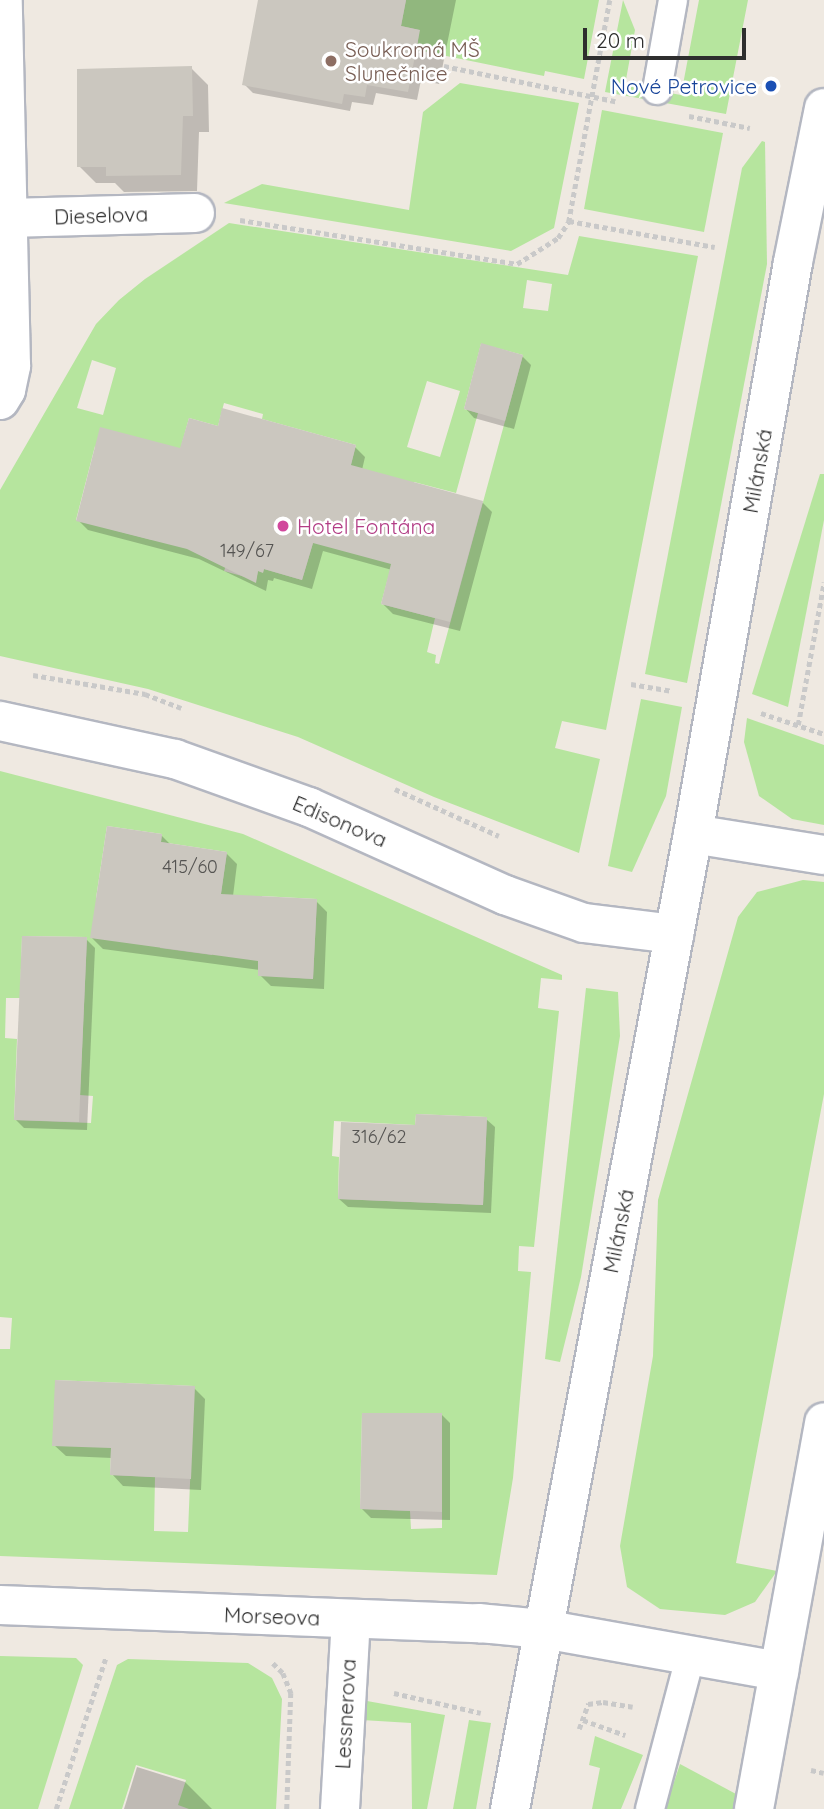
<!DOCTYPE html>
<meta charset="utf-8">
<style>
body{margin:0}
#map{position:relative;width:824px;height:1809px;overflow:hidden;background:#efe9e1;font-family:Quicksand,sans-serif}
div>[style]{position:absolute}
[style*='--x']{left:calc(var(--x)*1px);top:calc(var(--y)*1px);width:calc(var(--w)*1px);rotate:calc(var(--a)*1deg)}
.green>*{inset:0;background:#b6e59e}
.shadow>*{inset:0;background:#0003}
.building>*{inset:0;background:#cbc7bf}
.path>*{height:4.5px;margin-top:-2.25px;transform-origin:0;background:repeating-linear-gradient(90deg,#c9c9c9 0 5px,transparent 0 8.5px)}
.roads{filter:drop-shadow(2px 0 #b4b7c1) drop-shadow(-2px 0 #b4b7c1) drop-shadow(0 2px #b4b7c1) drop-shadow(0 -2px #b4b7c1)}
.service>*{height:28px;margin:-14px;padding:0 14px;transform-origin:14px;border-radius:14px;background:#fff}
.minor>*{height:38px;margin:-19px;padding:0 19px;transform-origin:19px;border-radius:19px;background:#fff}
.tertiary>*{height:38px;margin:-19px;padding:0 19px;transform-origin:19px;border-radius:19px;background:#fff}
.dots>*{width:19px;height:19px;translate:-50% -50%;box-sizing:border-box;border:4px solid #fff;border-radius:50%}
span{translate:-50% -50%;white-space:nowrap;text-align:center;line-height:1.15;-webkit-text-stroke:5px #fff;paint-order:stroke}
.number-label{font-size:18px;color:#555452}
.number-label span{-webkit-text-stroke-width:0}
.education-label{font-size:21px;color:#785e54}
.left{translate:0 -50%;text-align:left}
.transit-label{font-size:21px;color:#164399}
.right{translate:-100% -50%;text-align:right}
.street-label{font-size:21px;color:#2e2e2e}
.hotel-label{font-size:21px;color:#b23c85}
.scale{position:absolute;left:583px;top:28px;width:163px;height:32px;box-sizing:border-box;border:4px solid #2e2e2e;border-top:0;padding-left:9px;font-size:21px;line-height:24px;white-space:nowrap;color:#2e2e2e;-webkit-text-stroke:5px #fff;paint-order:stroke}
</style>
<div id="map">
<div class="green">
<div style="clip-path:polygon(406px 0,599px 0,584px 79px,545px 71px,544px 76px,417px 50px,419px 30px,401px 26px)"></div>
<div style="clip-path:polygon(623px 0,635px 30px,625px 85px,681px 95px,699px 0,748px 0,726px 114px,605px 92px)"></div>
<div style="clip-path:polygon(460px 83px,579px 103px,554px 228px,511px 251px,224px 203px,262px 184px,409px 210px,423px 112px)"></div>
<div style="clip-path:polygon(602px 110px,723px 133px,704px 232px,584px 209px)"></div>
<div style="clip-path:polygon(762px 141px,765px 142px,767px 264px,687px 683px,645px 674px,742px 168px)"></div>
<div style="clip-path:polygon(evenodd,229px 223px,568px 275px,579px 236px,698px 256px,606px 730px,562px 721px,555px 748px,600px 759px,579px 853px,434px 797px,298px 737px,148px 689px,0 656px,0 490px,96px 324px,119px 300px,145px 279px,229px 223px,527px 280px,552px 284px,548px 311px,523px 308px,527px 280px,229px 223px,481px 344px,523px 355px,439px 664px,435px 663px,436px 655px,427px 652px,435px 618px,381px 604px,414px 482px,456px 493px,478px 413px,464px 409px,481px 344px,229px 223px,92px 360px,116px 368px,103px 415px,77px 408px,92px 360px,229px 223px,427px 381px,460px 391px,440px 457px,407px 447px,427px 381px,229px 223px,224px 403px,263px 414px,262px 419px,356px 445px,339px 510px,313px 543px,302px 580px,264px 569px,263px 572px,258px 571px,256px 580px,224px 571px,227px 563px,179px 454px,189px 418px,218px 426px,224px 403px,229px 223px,95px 446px,152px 540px,76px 520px,95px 446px)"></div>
<div style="clip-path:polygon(820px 474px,824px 474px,824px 520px,788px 707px,752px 694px)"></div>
<div style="clip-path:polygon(641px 699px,682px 707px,666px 796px,632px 872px,608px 866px)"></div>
<div style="clip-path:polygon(747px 718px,824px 745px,824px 825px,792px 819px,759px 796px,744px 742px)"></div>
<div style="clip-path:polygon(evenodd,0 771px,243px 834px,562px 975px,562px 980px,541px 978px,538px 1008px,559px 1011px,534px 1247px,519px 1246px,518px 1271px,531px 1272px,513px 1478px,497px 1575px,0 1556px,0 1349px,10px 1349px,12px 1318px,0 1317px,0 771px,107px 826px,162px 834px,161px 842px,227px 852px,212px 955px,160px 948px,165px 909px,96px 898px,107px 826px,0 771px,262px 896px,317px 899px,313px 979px,258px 975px,262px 896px,0 771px,22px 936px,87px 937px,80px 1095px,93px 1096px,91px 1123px,14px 1120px,17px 1039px,5px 1038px,6px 998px,20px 998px,22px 936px,0 771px,416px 1114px,487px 1117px,483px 1205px,338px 1199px,339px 1157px,332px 1156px,334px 1121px,415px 1125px,416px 1114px,0 771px,55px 1380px,194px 1386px,188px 1532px,154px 1531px,155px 1477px,110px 1475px,111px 1448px,55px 1380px,0 771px,362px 1413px,442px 1413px,442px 1446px,438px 1446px,442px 1462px,442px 1528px,411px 1529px,410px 1511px,360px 1509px,362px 1413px)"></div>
<div style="clip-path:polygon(803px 880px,824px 882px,824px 1094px,736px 1563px,777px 1571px,755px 1602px,725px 1615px,660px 1609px,627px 1587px,620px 1546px,653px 1356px,658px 1200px,738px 917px,757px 892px)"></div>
<div style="clip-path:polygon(586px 988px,618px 992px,620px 1036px,581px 1277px,560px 1362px,545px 1359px)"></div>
<div style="clip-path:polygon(0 1656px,76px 1658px,83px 1665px,38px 1809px,0 1809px)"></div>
<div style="clip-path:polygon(128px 1659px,248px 1663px,272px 1678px,282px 1699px,276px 1809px,189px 1809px,178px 1805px,186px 1780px,136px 1765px,122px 1809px,69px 1809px,117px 1665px)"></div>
<div style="clip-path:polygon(367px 1701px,445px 1715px,427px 1809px,412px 1809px,411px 1723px,362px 1720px)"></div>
<div style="clip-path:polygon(469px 1720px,491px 1723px,476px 1809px,453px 1809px)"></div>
<div style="clip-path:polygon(595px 1736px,643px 1755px,621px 1809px,592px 1809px,600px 1768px,589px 1765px)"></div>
<div style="clip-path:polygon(680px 1764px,736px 1794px,734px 1809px,665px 1809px)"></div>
</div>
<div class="shadow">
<div style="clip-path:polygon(260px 0,456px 0,439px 84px,421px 80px,417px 100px,376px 93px,373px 105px,352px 102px,350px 111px,253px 93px,244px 84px)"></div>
<div style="clip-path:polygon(191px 68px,208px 85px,209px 132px,199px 132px,197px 191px,124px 192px,115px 183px,96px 183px,79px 166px)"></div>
<div style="clip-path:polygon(522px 356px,531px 365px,514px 429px,474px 418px,466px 409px)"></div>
<div style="clip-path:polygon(219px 428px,355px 447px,365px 457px,362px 470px,482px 502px,492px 512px,460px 631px,393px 614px,383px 604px,392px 570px,323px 551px,312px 589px,274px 578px,273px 581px,268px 580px,266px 591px,199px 559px,88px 530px,78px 520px)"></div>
<div style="clip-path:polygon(161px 835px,171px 845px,226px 853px,237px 864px,233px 896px,316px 901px,327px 912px,324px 989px,271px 986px,260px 975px,260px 970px,103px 949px,92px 938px)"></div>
<div style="clip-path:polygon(86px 939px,95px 948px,87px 1130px,24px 1128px,15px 1119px)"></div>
<div style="clip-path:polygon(486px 1119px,495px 1127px,491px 1213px,348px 1207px,339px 1199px,416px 1127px)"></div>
<div style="clip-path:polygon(194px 1388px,205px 1399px,201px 1490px,123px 1486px,112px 1474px,112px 1458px,66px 1456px,54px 1445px)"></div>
<div style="clip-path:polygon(442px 1415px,450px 1423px,450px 1520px,371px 1518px,362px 1509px)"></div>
<div style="clip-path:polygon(137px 1767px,185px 1782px,212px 1809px,124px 1809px)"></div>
</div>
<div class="building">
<div style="clip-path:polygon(258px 0,406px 0,401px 26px,420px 30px,408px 92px,367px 85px,365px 97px,344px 94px,342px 104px,242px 85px)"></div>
<div style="clip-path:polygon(192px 66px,193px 116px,183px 116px,181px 175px,106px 176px,106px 167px,77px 167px,77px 69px)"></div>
<div style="clip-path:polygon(481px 343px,523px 355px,505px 421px,464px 409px)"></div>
<div style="clip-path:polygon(222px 408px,356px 445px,351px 465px,483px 501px,450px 622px,381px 604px,391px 564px,313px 543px,302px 580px,264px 569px,263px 573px,258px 571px,256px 583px,187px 549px,76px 521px,100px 427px,180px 448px,189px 418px,218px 426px)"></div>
<div style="clip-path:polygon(107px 826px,162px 834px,161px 842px,227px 852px,221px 894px,317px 899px,313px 979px,258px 976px,258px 961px,90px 938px)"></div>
<div style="clip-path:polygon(22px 936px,87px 937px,79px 1122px,14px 1120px)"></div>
<div style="clip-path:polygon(416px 1114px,487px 1117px,483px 1205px,338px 1199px,341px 1122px,415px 1125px)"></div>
<div style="clip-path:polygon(55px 1380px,195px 1386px,191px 1479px,110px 1475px,111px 1448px,52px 1446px)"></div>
<div style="clip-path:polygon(362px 1413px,442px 1413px,442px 1512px,360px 1509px)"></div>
</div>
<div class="path">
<div style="--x:610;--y:0;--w:225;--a:100.5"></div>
<div style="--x:569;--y:221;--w:148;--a:10.1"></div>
<div style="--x:444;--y:66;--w:175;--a:11.6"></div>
<div style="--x:689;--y:116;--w:62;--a:11.1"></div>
<div style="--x:240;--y:220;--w:280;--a:9"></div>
<div style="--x:517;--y:264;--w:49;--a:-32.4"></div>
<div style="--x:558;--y:238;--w:20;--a:-57"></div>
<div style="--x:33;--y:675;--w:114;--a:9.6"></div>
<div style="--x:145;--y:694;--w:39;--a:21"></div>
<div style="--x:631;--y:684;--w:42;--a:9.7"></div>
<div style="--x:761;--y:713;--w:66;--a:18.4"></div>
<div style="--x:798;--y:725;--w:145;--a:-79.7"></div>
<div style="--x:395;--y:789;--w:114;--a:24.3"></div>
<div style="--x:273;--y:1663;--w:14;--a:45"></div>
<div style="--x:283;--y:1673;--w:22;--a:68"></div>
<div style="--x:291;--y:1693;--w:116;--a:92"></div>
<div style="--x:394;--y:1693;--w:89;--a:12.9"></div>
<div style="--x:583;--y:1720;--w:45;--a:19.7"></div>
<div style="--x:579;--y:1729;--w:27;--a:-70"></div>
<div style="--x:588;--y:1704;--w:15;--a:-8"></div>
<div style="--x:603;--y:1702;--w:30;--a:9"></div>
<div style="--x:811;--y:1770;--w:13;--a:13"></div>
<div style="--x:56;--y:1809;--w:160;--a:-71.8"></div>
</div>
<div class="roads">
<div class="service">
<div style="--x:657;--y:90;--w:91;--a:-79.9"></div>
<div style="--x:650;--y:1809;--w:160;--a:-75.2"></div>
</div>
<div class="minor">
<div style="--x:7;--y:218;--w:188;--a:-1.5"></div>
<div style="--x:0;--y:400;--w:12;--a:-59"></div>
<div style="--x:6;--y:390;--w:25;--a:-78"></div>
<div style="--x:11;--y:366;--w:366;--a:-91.3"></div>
<div style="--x:0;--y:721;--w:179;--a:12.3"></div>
<div style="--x:175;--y:759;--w:142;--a:19.7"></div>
<div style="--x:309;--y:807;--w:215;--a:24.2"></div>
<div style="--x:505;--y:895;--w:84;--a:19.5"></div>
<div style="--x:584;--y:923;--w:91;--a:7"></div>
<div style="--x:693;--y:834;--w:133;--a:9.1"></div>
<div style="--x:0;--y:1605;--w:479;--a:2.2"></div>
<div style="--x:479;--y:1623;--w:64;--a:5.4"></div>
<div style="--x:543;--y:1629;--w:240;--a:10.1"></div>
<div style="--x:340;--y:1809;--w:190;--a:-86.7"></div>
<div style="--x:754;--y:1809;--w:393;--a:-79.7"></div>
</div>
<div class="tertiary">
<div style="--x:510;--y:1809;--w:992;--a:-79.37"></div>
<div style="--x:693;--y:834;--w:581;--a:-80.08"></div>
<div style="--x:793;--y:262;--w:157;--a:-78.6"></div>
</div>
</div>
<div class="dots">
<div style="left:331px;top:61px;background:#8d6e63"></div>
<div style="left:771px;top:86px;background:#1a4fb4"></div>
<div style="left:283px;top:526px;background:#d1479c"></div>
</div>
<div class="number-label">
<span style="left:247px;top:551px">149/67</span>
<span style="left:190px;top:867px">415/60</span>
<span style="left:379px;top:1137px">316/62</span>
</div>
<div class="education-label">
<span class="left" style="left:345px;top:61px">Soukromá MŠ<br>Slunečnice</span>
</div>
<div class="transit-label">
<span class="right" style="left:757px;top:86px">Nové Petrovice</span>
</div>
<div class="street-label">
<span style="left:101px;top:215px;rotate:-2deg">Dieselova</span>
<span style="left:757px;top:471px;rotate:-80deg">Milánská</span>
<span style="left:340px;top:821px;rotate:23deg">Edisonova</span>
<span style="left:618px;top:1231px;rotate:-79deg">Milánská</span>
<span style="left:272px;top:1616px;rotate:2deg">Morseova</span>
<span style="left:345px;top:1714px;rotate:-87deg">Lessnerova</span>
</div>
<div class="hotel-label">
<span class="left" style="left:297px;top:526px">Hotel Fontána</span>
</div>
<div class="scale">20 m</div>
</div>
